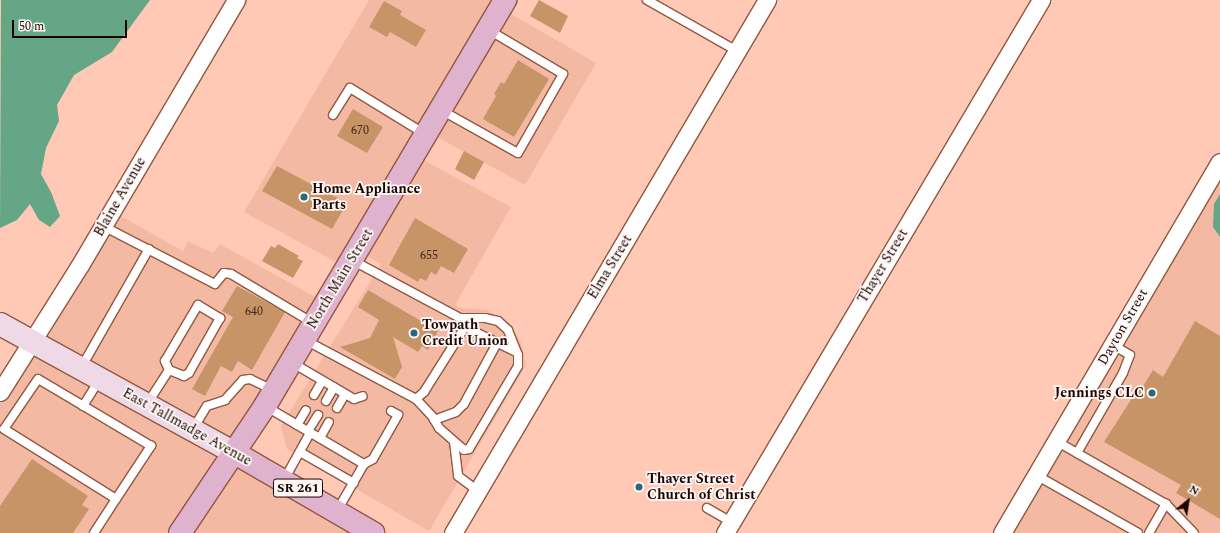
<!DOCTYPE html>
<style>
body{margin:0}
#map{position:relative;width:1220px;height:533px;overflow:hidden;background:#ffc9b5;font-family:Spectral,serif}
div>[style]{position:absolute}
[style*='--x']{left:calc(var(--x)*1px);top:calc(var(--y)*1px);width:calc(var(--w)*1px);rotate:calc(var(--a)*1deg)}
.built>*{inset:0;background:#f3b9a3}
.forest>*{inset:0;background:#65a687}
.building>*{inset:0;background:#c79468}
.roads{filter:drop-shadow(1px 0 #915740) drop-shadow(-1px 0 #915740) drop-shadow(0 1px #915740) drop-shadow(0 -1px #915740)}
.lane>*{height:8px;margin:-4px;padding:0 4px;transform-origin:4px;border-radius:4px;background:#fff}
.street>*{height:17px;margin:-8.5px;padding:0 8.5px;transform-origin:8.5px;border-radius:8.5px;background:#fff}
.secondary>*{height:22px;margin:-11px;padding:0 11px;transform-origin:11px;border-radius:11px;background:#efd9e7}
.primary>*{height:22px;margin:-11px;padding:0 11px;transform-origin:11px;border-radius:11px;background:#dfb3ce}
.dots>*{width:11px;height:11px;translate:-50% -50%;box-sizing:border-box;border:2px solid #fdf6f4;border-radius:50%}
span{translate:-50% -50%;white-space:nowrap;text-align:center;line-height:1.15;-webkit-text-stroke:3.5px #fdf6f4;paint-order:stroke}
.number-label{font-size:12px;color:#45291b}
.number-label span{-webkit-text-stroke-width:0}
.shield-label span{padding:1px 3px;background:#fdf6f4;border:1px solid;border-radius:3px;-webkit-text-stroke-width:0}
.shield-label{font-size:13px;color:#1a0501;font-weight:700}
.poi-label{font-size:14px;color:#1a0501;font-weight:700}
.left{translate:0 -50%;text-align:left}
.right{translate:-100% -50%;text-align:right}
.street-label{font-size:14px;color:#1a0501}
.north{position:absolute;left:1168px;top:481px;width:40px;height:40px;-webkit-text-stroke:3px #fdf6f4;paint-order:stroke;rotate:30deg;font-size:11px;font-weight:700;line-height:16px;text-align:center;color:#1a0501}
.north::after{content:'';display:block;margin:auto;width:14px;height:18px;background:#1a0501;clip-path:polygon(50% 0,100% 100%,50% 72%,0 100%)}
.scale{position:absolute;left:12px;top:20px;width:115px;height:18px;box-sizing:border-box;border:2px solid #1a0501;border-top:0;padding-left:5px;font-size:12px;line-height:14px;white-space:nowrap;color:#1a0501;-webkit-text-stroke:3px #fdf6f4;paint-order:stroke}
</style>
<div id="map">
<div class="built">
<div style="clip-path:polygon(369px 0,505px 0,501px 8px,596px 63px,525px 185px,428px 132px,414px 155px,511px 207px,455px 305px,461px 308px,487px 310px,502px 318px,513px 328px,521px 343px,526px 365px,429px 531px,287px 449px,281px 426px,381px 264px,358px 250px,347px 268px,244px 212px)"></div>
<div style="clip-path:polygon(1220px 163px,1220px 533px,1002px 533px)"></div>
<div style="clip-path:polygon(112px 211px,183px 251px,188px 241px,213px 253px,220px 244px,326px 303px,235px 453px,373px 533px,0 533px,0 392px)"></div>
</div>
<div class="forest">
<div style="clip-path:polygon(1px 0,150px 0,112px 52px,74px 75px,57px 105px,59px 121px,46px 148px,41px 174px,51px 192px,60px 216px,50px 227px,39px 220px,30px 204px,17px 220px,0 228px)"></div>
<div style="clip-path:polygon(1220px 194px,1220px 237px,1213px 227px,1214px 204px)"></div>
</div>
<div class="building">
<div style="clip-path:polygon(539px 0,568px 16px,560px 33px,530px 16px)"></div>
<div style="clip-path:polygon(384px 1px,402px 11px,400px 15px,426px 30px,416px 47px,390px 32px,387px 37px,369px 27px)"></div>
<div style="clip-path:polygon(518px 60px,549px 79px,514px 137px,483px 119px,496px 96px,494px 94px,501px 82px,504px 84px)"></div>
<div style="clip-path:polygon(353px 109px,383px 127px,367px 153px,337px 136px)"></div>
<div style="clip-path:polygon(464px 151px,484px 162px,474px 180px,455px 169px)"></div>
<div style="clip-path:polygon(277px 166px,347px 203px,332px 229px,262px 191px)"></div>
<div style="clip-path:polygon(415px 218px,468px 249px,454px 273px,441px 266px,436px 275px,431px 272px,426px 281px,420px 278px,418px 282px,389px 265px)"></div>
<div style="clip-path:polygon(278px 244px,299px 256px,297px 258px,303px 261px,293px 278px,262px 261px,271px 246px,275px 248px)"></div>
<div style="clip-path:polygon(237px 286px,285px 312px,252px 370px,238px 361px,232px 372px,221px 366px,205px 396px,192px 389px,233px 317px,222px 311px)"></div>
<div style="clip-path:polygon(368px 290px,438px 331px,428px 350px,422px 346px,418px 352px,393px 337px,402px 367px,395px 379px,340px 347px,370px 338px,379px 320px,358px 307px)"></div>
<div style="clip-path:polygon(1195px 321px,1220px 336px,1220px 519px,1176px 493px,1181px 485px,1104px 442px,1139px 387px,1142px 388px,1153px 370px,1163px 377px)"></div>
<div style="clip-path:polygon(32px 459px,88px 496px,82px 505px,89px 509px,73px 533px,0 533px,0 506px)"></div>
</div>
<div class="roads">
<div class="lane">
<div style="--x:647;--y:0;--w:103;--a:29.5"></div>
<div style="--x:441;--y:110;--w:88;--a:29.2"></div>
<div style="--x:518;--y:153;--w:91;--a:-60.3"></div>
<div style="--x:563;--y:74;--w:86;--a:-149.3"></div>
<div style="--x:333;--y:115;--w:32;--a:-58"></div>
<div style="--x:350;--y:88;--w:88;--a:31.5"></div>
<div style="--x:103;--y:226;--w:126;--a:27.4"></div>
<div style="--x:215;--y:284;--w:14;--a:-51"></div>
<div style="--x:224;--y:273;--w:7;--a:8"></div>
<div style="--x:231;--y:274;--w:96;--a:30.9"></div>
<div style="--x:198;--y:305;--w:26;--a:31"></div>
<div style="--x:220;--y:318;--w:63;--a:119.4"></div>
<div style="--x:189;--y:373;--w:6;--a:149"></div>
<div style="--x:184;--y:376;--w:16;--a:-158"></div>
<div style="--x:169;--y:370;--w:10;--a:-114"></div>
<div style="--x:165;--y:361;--w:65;--a:-59.5"></div>
<div style="--x:465;--y:327;--w:55;--a:26.1"></div>
<div style="--x:305;--y:340;--w:126;--a:28"></div>
<div style="--x:416;--y:399;--w:11;--a:-41"></div>
<div style="--x:424;--y:392;--w:77;--a:-57.8"></div>
<div style="--x:465;--y:327;--w:10;--a:-119"></div>
<div style="--x:460;--y:318;--w:123;--a:-151.8"></div>
<div style="--x:291;--y:362;--w:73;--a:30.4"></div>
<div style="--x:354;--y:399;--w:9;--a:-18"></div>
<div style="--x:81;--y:368;--w:137;--a:-60.3"></div>
<div style="--x:314;--y:395;--w:16;--a:-60"></div>
<div style="--x:416;--y:399;--w:23;--a:47"></div>
<div style="--x:432;--y:416;--w:14;--a:60"></div>
<div style="--x:439;--y:428;--w:33;--a:41"></div>
<div style="--x:464;--y:450;--w:5;--a:-11"></div>
<div style="--x:469;--y:449;--w:96;--a:-59.4"></div>
<div style="--x:518;--y:366;--w:11;--a:-90"></div>
<div style="--x:518;--y:355;--w:27;--a:-112"></div>
<div style="--x:508;--y:330;--w:13;--a:-138"></div>
<div style="--x:498;--y:321;--w:13;--a:-167"></div>
<div style="--x:485;--y:318;--w:25;--a:180"></div>
<div style="--x:326;--y:401;--w:16;--a:-60"></div>
<div style="--x:147;--y:404;--w:40;--a:-57.1"></div>
<div style="--x:83;--y:406;--w:32;--a:-58"></div>
<div style="--x:265;--y:406;--w:115;--a:30.4"></div>
<div style="--x:364;--y:464;--w:54;--a:119.9"></div>
<div style="--x:337;--y:408;--w:16;--a:-60"></div>
<div style="--x:434;--y:420;--w:23;--a:-20"></div>
<div style="--x:456;--y:412;--w:11;--a:-45"></div>
<div style="--x:464;--y:404;--w:69;--a:-61.6"></div>
<div style="--x:297;--y:425;--w:17;--a:-59"></div>
<div style="--x:193;--y:429;--w:27;--a:-59"></div>
<div style="--x:207;--y:406;--w:19;--a:-18"></div>
<div style="--x:225;--y:400;--w:27;--a:-48"></div>
<div style="--x:243;--y:380;--w:7;--a:-8"></div>
<div style="--x:250;--y:379;--w:25;--a:26"></div>
<div style="--x:308;--y:431;--w:19;--a:-58"></div>
<div style="--x:320;--y:438;--w:18;--a:-61"></div>
<div style="--x:1056;--y:441;--w:127;--a:29.8"></div>
<div style="--x:1166;--y:504;--w:40;--a:46"></div>
<div style="--x:454;--y:442;--w:34;--a:83"></div>
<div style="--x:458;--y:476;--w:25;--a:37"></div>
<div style="--x:300;--y:452;--w:62;--a:29.9"></div>
<div style="--x:1077;--y:453;--w:92;--a:-60.1"></div>
<div style="--x:1123;--y:373;--w:19;--a:-69"></div>
<div style="--x:1130;--y:355;--w:20;--a:-150"></div>
<div style="--x:364;--y:464;--w:10;--a:-29"></div>
<div style="--x:373;--y:459;--w:51;--a:-60.4"></div>
<div style="--x:398;--y:415;--w:8;--a:-150"></div>
<div style="--x:1036;--y:475;--w:117;--a:29.6"></div>
<div style="--x:284;--y:480;--w:54;--a:-61"></div>
<div style="--x:707;--y:508;--w:28;--a:30"></div>
<div style="--x:94;--y:533;--w:40;--a:-57.1"></div>
<div style="--x:116;--y:499;--w:64;--a:-56.6"></div>
<div style="--x:151;--y:446;--w:131;--a:-149.3"></div>
<div style="--x:38;--y:379;--w:60;--a:124.2"></div>
<div style="--x:4;--y:429;--w:132;--a:32"></div>
<div style="--x:1149;--y:533;--w:34;--a:-60"></div>
</div>
<div class="street">
<div style="--x:0;--y:392;--w:150;--a:-57.8"></div>
<div style="--x:80;--y:265;--w:308;--a:-59.5"></div>
<div style="--x:453;--y:533;--w:619;--a:-59.5"></div>
<div style="--x:725;--y:533;--w:620;--a:-59.34"></div>
<div style="--x:1002;--y:533;--w:430;--a:-59.6"></div>
</div>
<div class="secondary">
<div style="--x:0;--y:324;--w:268;--a:28.8"></div>
</div>
<div class="primary">
<div style="--x:235;--y:453;--w:160;--a:30.1"></div>
<div style="--x:180;--y:533;--w:153;--a:-56.2"></div>
<div style="--x:265;--y:406;--w:472;--a:-59.4"></div>
</div>
</div>
<div class="dots">
<div style="left:304px;top:197px;background:#27687c"></div>
<div style="left:414px;top:333px;background:#27687c"></div>
<div style="left:1152px;top:393px;background:#27687c"></div>
<div style="left:639px;top:487px;background:#27687c"></div>
</div>
<div class="number-label">
<span style="left:360px;top:131px">670</span>
<span style="left:429px;top:256px">655</span>
<span style="left:254px;top:312px">640</span>
</div>
<div class="shield-label">
<span style="left:298px;top:488px">SR 261</span>
</div>
<div class="poi-label">
<span class="left" style="left:312px;top:197px">Home Appliance<br>Parts</span>
<span class="left" style="left:422px;top:333px">Towpath<br>Credit Union</span>
<span class="right" style="left:1144px;top:393px">Jennings CLC</span>
<span class="left" style="left:647px;top:487px">Thayer Street<br>Church of Christ</span>
</div>
<div class="street-label">
<span style="left:120px;top:197px;rotate:-60deg">Blaine Avenue</span>
<span style="left:883px;top:266px;rotate:-59deg">Thayer Street</span>
<span style="left:610px;top:267px;rotate:-59deg">Elma Street</span>
<span style="left:340px;top:279px;rotate:-59deg">North Main Street</span>
<span style="left:1123px;top:327px;rotate:-60deg">Dayton Street</span>
<span style="left:187px;top:427px;rotate:29deg">East Tallmadge Avenue</span>
</div>
<div class="north">N</div>
<div class="scale">50 m</div>
</div>
